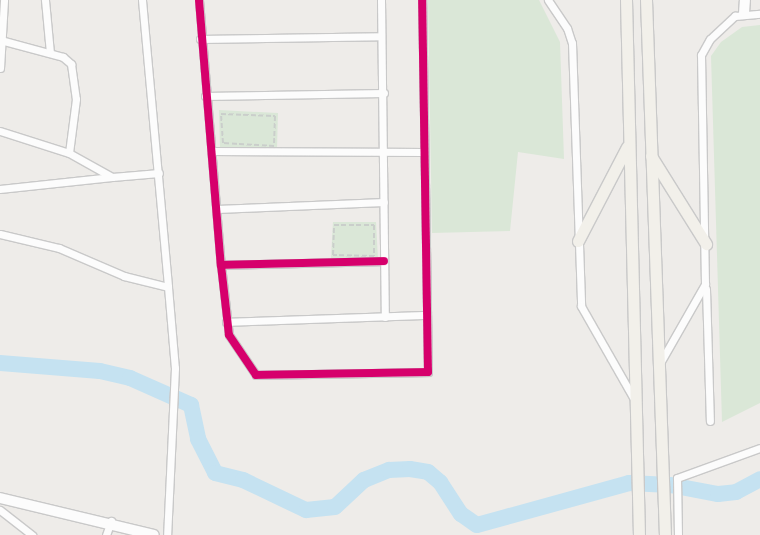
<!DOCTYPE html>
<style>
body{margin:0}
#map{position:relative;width:760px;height:535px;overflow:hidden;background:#eeece9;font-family:Ubuntu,sans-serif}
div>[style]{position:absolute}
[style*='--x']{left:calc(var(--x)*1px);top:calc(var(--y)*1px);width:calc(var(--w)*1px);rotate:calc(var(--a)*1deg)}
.green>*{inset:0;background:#dae7d7}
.river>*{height:16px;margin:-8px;padding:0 8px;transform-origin:8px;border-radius:8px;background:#c5e2f1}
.path>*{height:2px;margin-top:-1px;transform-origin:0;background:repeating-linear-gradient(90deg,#cacecb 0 5px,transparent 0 7.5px)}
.roads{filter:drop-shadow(1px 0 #c9c9c9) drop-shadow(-1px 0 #c9c9c9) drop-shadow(0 1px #c9c9c9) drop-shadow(0 -1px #c9c9c9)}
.street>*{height:7px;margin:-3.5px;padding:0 3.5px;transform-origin:3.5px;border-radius:3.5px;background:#fcfcfc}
.secondary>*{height:10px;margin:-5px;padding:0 5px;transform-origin:5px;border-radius:5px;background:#fcfcfc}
.primary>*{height:11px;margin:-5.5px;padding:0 5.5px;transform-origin:5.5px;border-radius:5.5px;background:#f2f0ea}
.cycleway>*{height:8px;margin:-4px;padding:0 4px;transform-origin:4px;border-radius:4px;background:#d6006c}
span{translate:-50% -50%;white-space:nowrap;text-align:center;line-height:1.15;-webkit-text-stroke:4.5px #fff;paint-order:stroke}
</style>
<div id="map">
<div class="green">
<div style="clip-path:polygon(428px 0,539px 0,560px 42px,564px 159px,518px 152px,510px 231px,432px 233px)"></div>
<div style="clip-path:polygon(760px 25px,760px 403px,722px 422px,711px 56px,721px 42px,742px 27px)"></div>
<div style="clip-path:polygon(219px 110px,278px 113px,277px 149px,220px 148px)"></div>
<div style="clip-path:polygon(333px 222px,376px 222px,378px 259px,331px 258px)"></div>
</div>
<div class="river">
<div style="--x:0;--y:363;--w:100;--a:4.6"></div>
<div style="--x:100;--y:371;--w:31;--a:13"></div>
<div style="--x:130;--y:378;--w:67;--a:23.9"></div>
<div style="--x:191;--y:405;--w:35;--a:78"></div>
<div style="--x:198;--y:439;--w:38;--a:63"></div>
<div style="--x:215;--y:473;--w:29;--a:14"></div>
<div style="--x:243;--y:480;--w:70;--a:25.5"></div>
<div style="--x:306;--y:510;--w:29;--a:-6"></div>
<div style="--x:335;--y:507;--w:40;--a:-43"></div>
<div style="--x:364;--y:480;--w:27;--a:-22"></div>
<div style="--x:389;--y:470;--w:21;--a:-3"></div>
<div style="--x:410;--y:469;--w:18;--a:9"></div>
<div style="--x:428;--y:472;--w:16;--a:40"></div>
<div style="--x:440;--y:482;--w:38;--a:57"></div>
<div style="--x:461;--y:514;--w:19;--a:35"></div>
<div style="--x:477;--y:525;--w:158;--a:-15.4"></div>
<div style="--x:629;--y:483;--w:41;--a:2.8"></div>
<div style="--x:670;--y:485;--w:49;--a:10.6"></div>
<div style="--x:718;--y:494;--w:18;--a:-6"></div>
<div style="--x:736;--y:492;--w:27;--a:-28"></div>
</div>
<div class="path">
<div style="--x:221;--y:114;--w:54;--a:2.1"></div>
<div style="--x:275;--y:116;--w:30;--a:92"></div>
<div style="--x:274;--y:146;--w:51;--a:-176.6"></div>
<div style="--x:223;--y:143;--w:29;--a:-94"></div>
<div style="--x:334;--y:225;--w:40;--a:0"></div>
<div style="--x:374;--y:225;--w:31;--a:90"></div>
<div style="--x:374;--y:256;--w:41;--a:-178.6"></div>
<div style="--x:333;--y:255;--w:30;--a:-88"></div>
</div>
<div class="roads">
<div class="street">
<div style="--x:45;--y:0;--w:53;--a:84.6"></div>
<div style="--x:142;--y:0;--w:288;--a:84.8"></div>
<div style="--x:199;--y:0;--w:266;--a:85.3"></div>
<div style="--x:221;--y:265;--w:163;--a:-1.4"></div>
<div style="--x:381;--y:0;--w:317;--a:89.3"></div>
<div style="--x:548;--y:0;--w:34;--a:56"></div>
<div style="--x:567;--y:28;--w:16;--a:72"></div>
<div style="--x:572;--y:43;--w:263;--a:88"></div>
<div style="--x:581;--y:306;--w:107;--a:60.3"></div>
<div style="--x:200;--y:39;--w:181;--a:-0.9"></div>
<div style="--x:4;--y:41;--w:61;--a:15.2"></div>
<div style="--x:63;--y:57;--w:11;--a:41"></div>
<div style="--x:71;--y:64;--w:35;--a:82"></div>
<div style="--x:76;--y:99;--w:54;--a:97.4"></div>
<div style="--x:0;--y:68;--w:68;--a:-86.6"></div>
<div style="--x:205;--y:96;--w:179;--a:-1"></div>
<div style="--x:0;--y:131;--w:72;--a:17.7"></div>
<div style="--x:69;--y:153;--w:49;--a:29.2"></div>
<div style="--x:112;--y:177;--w:113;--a:173.9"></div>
<div style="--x:211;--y:151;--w:213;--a:0.3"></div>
<div style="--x:112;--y:177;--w:47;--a:-4.9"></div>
<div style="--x:217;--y:209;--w:167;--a:-2.4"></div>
<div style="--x:0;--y:234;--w:61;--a:13.3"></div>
<div style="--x:59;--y:248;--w:71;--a:23.3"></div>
<div style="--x:124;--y:276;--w:45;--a:14"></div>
<div style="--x:168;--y:287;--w:81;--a:85.1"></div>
<div style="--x:175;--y:368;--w:167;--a:92.7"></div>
<div style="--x:221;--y:265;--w:70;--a:83.5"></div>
<div style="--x:229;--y:335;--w:48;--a:56"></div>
<div style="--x:256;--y:375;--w:172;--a:-1"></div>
<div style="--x:428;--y:372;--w:372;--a:-90.9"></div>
<div style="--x:706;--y:289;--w:132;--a:88.3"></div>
<div style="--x:226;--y:322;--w:201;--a:-2"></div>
<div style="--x:660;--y:363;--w:91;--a:-60.3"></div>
<div style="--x:705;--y:284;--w:229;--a:-91"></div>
<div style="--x:701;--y:55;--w:18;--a:-61"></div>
<div style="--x:710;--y:39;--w:34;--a:-43"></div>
<div style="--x:735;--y:16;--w:25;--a:-5"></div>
<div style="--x:0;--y:510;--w:41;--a:38"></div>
<div style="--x:106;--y:535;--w:15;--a:-70"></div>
<div style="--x:678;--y:535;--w:57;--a:-91"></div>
<div style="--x:677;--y:478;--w:88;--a:-19.9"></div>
</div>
<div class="secondary">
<div style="--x:744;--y:13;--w:13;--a:-86"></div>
<div style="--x:0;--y:498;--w:158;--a:13.5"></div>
</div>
<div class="primary">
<div style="--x:626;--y:0;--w:535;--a:88.61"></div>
<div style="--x:646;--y:0;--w:535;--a:87.97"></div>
<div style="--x:651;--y:156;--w:104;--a:58"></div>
<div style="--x:578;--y:241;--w:106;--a:-62.5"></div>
</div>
</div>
<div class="cycleway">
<div style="--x:199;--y:0;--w:266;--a:85.3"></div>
<div style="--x:221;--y:265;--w:163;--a:-1.4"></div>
<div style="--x:221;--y:265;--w:70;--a:83.5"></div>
<div style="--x:229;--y:335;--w:48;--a:56"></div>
<div style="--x:256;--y:375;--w:172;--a:-1"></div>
<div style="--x:428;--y:372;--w:372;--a:-90.9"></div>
</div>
</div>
